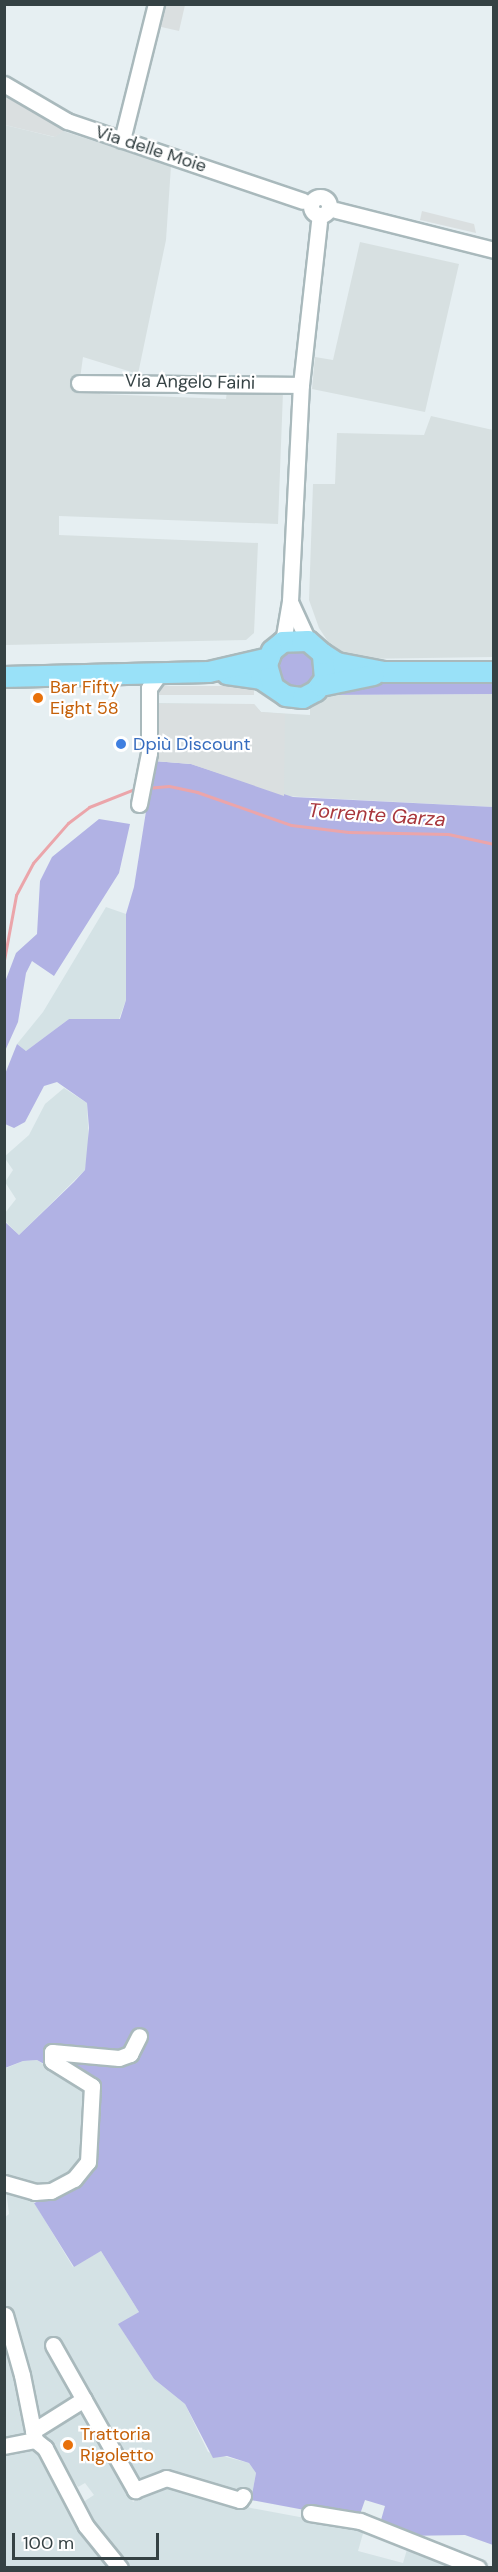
<!DOCTYPE html>
<meta charset="utf-8">
<style>
body{margin:0}
#map{position:relative;width:498px;height:2572px;overflow:hidden;background:#e6eff2;font-family:"DM Sans",sans-serif}
div>[style]{position:absolute}
[style*='--x']{left:calc(var(--x)*1px);top:calc(var(--y)*1px);width:calc(var(--w)*1px);rotate:calc(var(--a)*1deg)}
.residential>*{inset:0;background:#d4e2e5}
.industrial>*{inset:0;background:#d7e0e1}
.green>*{inset:0;background:#b1b2e4}
.round{border-radius:50%}
.parking>*{inset:0;background:#dadfe0}
.stream>*{height:3px;margin:-1.5px;padding:0 1.5px;transform-origin:1.5px;border-radius:1.5px;background:#eba5aa}
.roads{filter:drop-shadow(2px 0 #a9b9bc) drop-shadow(-2px 0 #a9b9bc) drop-shadow(0 2px #a9b9bc) drop-shadow(0 -2px #a9b9bc)}
.minor>*{height:15px;margin:-7.5px;padding:0 7.5px;transform-origin:7.5px;border-radius:7.5px;background:#fff}
.minor>.ring{margin:-7.5px;padding:0;box-sizing:content-box;background:none;border:15px solid #fff;border-radius:50%}
.major>*{height:20px;margin:-10px;padding:0 10px;transform-origin:10px;border-radius:10px;background:#99e1f8}
.dots>*{width:16px;height:16px;translate:-50% -50%;box-sizing:border-box;border:3px solid #fff;border-radius:50%}
span{translate:-50% -50%;white-space:nowrap;text-align:center;line-height:1.15;-webkit-text-stroke:4.5px #fff;paint-order:stroke}
.street-label{font-size:18px;color:#354244}
.food-label{font-size:18px;color:#c56008}
.left{translate:0 -50%;text-align:left}
.shop-label{font-size:18px;color:#366cbe}
.water-label{font-size:20px;color:#a8363c;font-style:italic}
.frame{position:absolute;inset:0;border:6px solid #354244;pointer-events:none}
.scale{position:absolute;left:12px;top:2533px;width:147px;height:27px;box-sizing:border-box;border:3px solid #354244;border-top:0;padding-left:8px;font-size:18px;line-height:21px;white-space:nowrap;color:#354244;-webkit-text-stroke:4px #fff;paint-order:stroke}
</style>
<div id="map">
<div class="residential">
<div style="clip-path:polygon(106px 907px,126px 914px,126px 1000px,119px 1019px,69px 1019px,26px 1051px,17px 1044px,43px 1012px)"></div>
<div style="clip-path:polygon(64px 1088px,87px 1103px,89px 1149px,85px 1170px,19px 1235px,5px 1221px,5px 1213px,16px 1199px,5px 1182px,13px 1170px,4px 1157px,29px 1135px,45px 1104px)"></div>
<div style="clip-path:polygon(37px 2060px,62px 2077px,86px 2086px,85px 2149px,79px 2166px,65px 2178px,37px 2188px,5px 2177px,4px 2069px,23px 2061px)"></div>
<div style="clip-path:polygon(6px 2190px,29px 2194px,73px 2267px,101px 2251px,139px 2312px,119px 2325px,154px 2379px,185px 2404px,208px 2452px,249px 2463px,256px 2473px,251px 2500px,180px 2480px,136px 2486px,78px 2397px,35px 2425px,5px 2312px,4px 2218px,9px 2214px)"></div>
<div style="clip-path:polygon(4px 2322px,29px 2438px,5px 2442px)"></div>
<div style="clip-path:polygon(77px 2406px,133px 2502px,160px 2481px,170px 2481px,251px 2508px,321px 2521px,366px 2523px,358px 2551px,403px 2563px,408px 2546px,458px 2567px,123px 2567px,77px 2506px,94px 2495px,85px 2483px,78px 2487px,39px 2430px)"></div>
<div style="clip-path:polygon(33px 2446px,39px 2448px,118px 2567px,5px 2568px,5px 2451px)"></div>
</div>
<div class="industrial">
<div style="clip-path:polygon(5px 125px,54px 137px,63px 131px,171px 166px,166px 240px,138px 374px,83px 357px,79px 386px,100px 387px,100px 394px,226px 399px,227px 391px,283px 392px,278px 524px,59px 516px,59px 535px,258px 543px,254px 633px,246px 640px,5px 645px)"></div>
<div style="clip-path:polygon(360px 242px,459px 264px,425px 412px,312px 389px,315px 357px,333px 360px)"></div>
<div style="clip-path:polygon(431px 416px,493px 430px,493px 657px,357px 659px,331px 646px,319px 628px,309px 600px,313px 484px,335px 484px,337px 433px,424px 435px)"></div>
<div style="clip-path:polygon(493px 694px,493px 807px,284px 796px,191px 764px,157px 703px,254px 704px,261px 712px,310px 715px,310px 703px,322px 695px)"></div>
</div>
<div class="green">
<div class="round" style="left:276px;top:647px;width:42px;height:42px"></div>
<div style="clip-path:polygon(493px 682px,493px 694px,322px 695px,365px 683px)"></div>
<div style="clip-path:polygon(154px 761px,191px 764px,293px 797px,493px 807px,493px 2545px,465px 2535px,403px 2536px,379px 2527px,385px 2506px,365px 2500px,358px 2520px,251px 2500px,256px 2473px,249px 2463px,227px 2456px,213px 2458px,185px 2404px,154px 2379px,118px 2324px,139px 2312px,101px 2251px,74px 2267px,34px 2203px,79px 2185px,95px 2163px,97px 2081px,62px 2061px,65px 2057px,97px 2064px,124px 2064px,68px 2048px,51px 2068px,37px 2060px,23px 2061px,5px 2068px,4px 1221px,19px 1235px,74px 1182px,85px 1170px,89px 1128px,87px 1103px,57px 1082px,44px 1086px,25px 1122px,14px 1128px,5px 1124px,5px 1074px,17px 1044px,26px 1051px,69px 1019px,120px 1019px,126px 1000px,126px 914px,134px 887px)"></div>
<div style="clip-path:polygon(99px 819px,130px 824px,119px 873px,54px 976px,32px 961px,26px 973px,18px 1022px,5px 1051px,5px 982px,16px 953px,37px 934px,40px 881px,52px 857px)"></div>
</div>
<div class="parking">
<div style="clip-path:polygon(163px 5px,185px 5px,179px 31px,157px 26px)"></div>
<div style="clip-path:polygon(4px 88px,71px 126px,55px 137px,5px 125px)"></div>
<div style="clip-path:polygon(422px 211px,474px 224px,476px 233px,420px 220px)"></div>
<div style="clip-path:polygon(156px 686px,254px 686px,254px 695px,156px 695px)"></div>
<div style="clip-path:polygon(154px 704px,254px 704px,261px 712px,285px 714px,284px 796px,191px 764px,154px 761px)"></div>
</div>
<div class="stream">
<div style="--x:146;--y:788;--w:23;--a:-5"></div>
<div style="--x:169;--y:786;--w:29;--a:12"></div>
<div style="--x:197;--y:792;--w:100;--a:19.3"></div>
<div style="--x:291;--y:825;--w:58;--a:6.9"></div>
<div style="--x:349;--y:832;--w:99;--a:1.2"></div>
<div style="--x:448;--y:834;--w:47;--a:12.3"></div>
<div style="--x:4;--y:960;--w:66;--a:-79.5"></div>
<div style="--x:16;--y:895;--w:36;--a:-62"></div>
<div style="--x:33;--y:863;--w:53;--a:-48.8"></div>
<div style="--x:68;--y:823;--w:26;--a:-37"></div>
<div style="--x:89;--y:807;--w:52;--a:-21.6"></div>
</div>
<div class="roads">
<div class="minor">
<div style="--x:4;--y:84;--w:73;--a:30.4"></div>
<div style="--x:67;--y:121;--w:249;--a:18.7"></div>
<div style="--x:122;--y:140;--w:140;--a:-76"></div>
<div class="ring" style="left:311px;top:197px;width:3px;height:3px"></div>
<div style="--x:336;--y:210;--w:163;--a:14.2"></div>
<div style="--x:79;--y:383;--w:222;--a:0.5"></div>
<div style="--x:291;--y:604;--w:41;--a:65.3"></div>
<div style="--x:283;--y:642;--w:42;--a:-80.3"></div>
<div style="--x:290;--y:601;--w:216;--a:-87.1"></div>
<div style="--x:301;--y:385;--w:164;--a:-83.7"></div>
<div style="--x:139;--y:804;--w:52;--a:-78.9"></div>
<div style="--x:149;--y:753;--w:65;--a:-90"></div>
<div style="--x:149;--y:688;--w:19;--a:-54"></div>
<div style="--x:4;--y:2183;--w:32;--a:16"></div>
<div style="--x:35;--y:2192;--w:16;--a:-4"></div>
<div style="--x:51;--y:2191;--w:26;--a:-28"></div>
<div style="--x:74;--y:2179;--w:22;--a:-51"></div>
<div style="--x:88;--y:2162;--w:76;--a:-87"></div>
<div style="--x:92;--y:2086;--w:47;--a:-148"></div>
<div style="--x:52;--y:2061;--w:9;--a:-90"></div>
<div style="--x:52;--y:2052;--w:67;--a:5.1"></div>
<div style="--x:119;--y:2058;--w:12;--a:-20"></div>
<div style="--x:130;--y:2054;--w:20;--a:-63"></div>
<div style="--x:5;--y:2315;--w:62;--a:74.2"></div>
<div style="--x:22;--y:2375;--w:66;--a:78.7"></div>
<div style="--x:35;--y:2440;--w:13;--a:39"></div>
<div style="--x:45;--y:2448;--w:88;--a:62.3"></div>
<div style="--x:86;--y:2526;--w:54;--a:51"></div>
<div style="--x:53;--y:2345;--w:167;--a:60.5"></div>
<div style="--x:135;--y:2490;--w:33;--a:-21"></div>
<div style="--x:166;--y:2478;--w:77;--a:16.6"></div>
<div style="--x:240;--y:2500;--w:5;--a:-53"></div>
<div style="--x:33;--y:2431;--w:60;--a:-32.1"></div>
<div style="--x:4;--y:2446;--w:32;--a:-11"></div>
<div style="--x:310;--y:2513;--w:51;--a:9.1"></div>
<div style="--x:360;--y:2521;--w:127;--a:21.7"></div>
</div>
<div class="major">
<div style="--x:323;--y:654;--w:17;--a:33"></div>
<div style="--x:337;--y:663;--w:48;--a:10.8"></div>
<div style="--x:384;--y:672;--w:110;--a:0"></div>
<div style="--x:227;--y:674;--w:34;--a:8"></div>
<div style="--x:261;--y:679;--w:30;--a:34"></div>
<div style="--x:286;--y:696;--w:17;--a:7"></div>
<div style="--x:303;--y:698;--w:15;--a:-28"></div>
<div style="--x:316;--y:691;--w:15;--a:-53"></div>
<div style="--x:325;--y:679;--w:25;--a:-95"></div>
<div style="--x:323;--y:654;--w:20;--a:-139"></div>
<div style="--x:308;--y:641;--w:25;--a:178"></div>
<div style="--x:283;--y:642;--w:14;--a:141"></div>
<div style="--x:272;--y:651;--w:15;--a:110"></div>
<div style="--x:267;--y:665;--w:22;--a:74"></div>
<div style="--x:4;--y:677;--w:205;--a:-1.4"></div>
<div style="--x:209;--y:672;--w:62;--a:-13.1"></div>
<div style="--x:321;--y:686;--w:54;--a:-11.7"></div>
</div>
</div>
<div class="dots">
<div style="left:38px;top:698px;background:#e8710a"></div>
<div style="left:121px;top:744px;background:#3f7fe0"></div>
<div style="left:68px;top:2445px;background:#e8710a"></div>
</div>
<div class="street-label">
<span style="left:151px;top:149px;rotate:18deg">Via delle Moie</span>
<span style="left:190px;top:382px;rotate:1deg">Via Angelo Faini</span>
</div>
<div class="food-label">
<span class="left" style="left:50px;top:698px">Bar Fifty<br>Eight 58</span>
<span class="left" style="left:80px;top:2445px">Trattoria<br>Rigoletto</span>
</div>
<div class="shop-label">
<span class="left" style="left:133px;top:744px">Dpiù Discount</span>
</div>
<div class="water-label">
<span style="left:377px;top:815px;rotate:4deg">Torrente Garza</span>
</div>
<div class="frame"></div>
<div class="scale">100 m</div>
</div>
